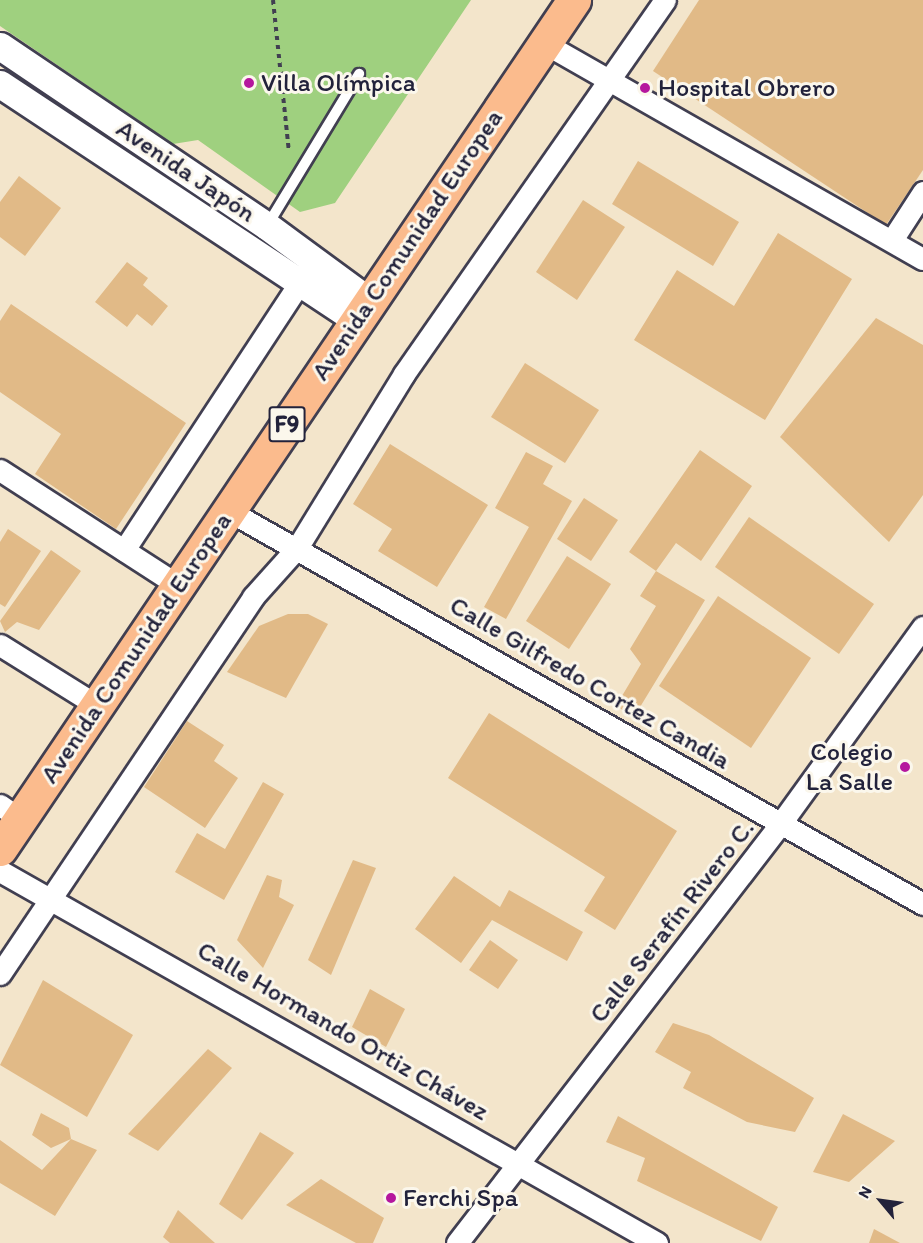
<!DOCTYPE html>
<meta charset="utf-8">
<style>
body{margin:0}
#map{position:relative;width:923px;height:1243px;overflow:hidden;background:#f3e5cb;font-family:Itim,sans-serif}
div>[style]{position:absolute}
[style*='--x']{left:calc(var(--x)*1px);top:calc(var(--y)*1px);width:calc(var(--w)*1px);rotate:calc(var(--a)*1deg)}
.green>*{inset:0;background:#9fd07f}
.building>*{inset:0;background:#e1ba87}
.path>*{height:4px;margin-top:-2px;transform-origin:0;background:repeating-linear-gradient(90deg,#413f51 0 4.5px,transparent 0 9px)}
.roads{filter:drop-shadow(2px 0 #413f51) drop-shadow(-2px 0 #413f51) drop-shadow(0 2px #413f51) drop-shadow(0 -2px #413f51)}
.service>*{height:10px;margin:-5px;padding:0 5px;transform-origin:5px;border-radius:5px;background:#fff}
.minor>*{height:21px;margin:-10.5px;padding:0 10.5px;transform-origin:10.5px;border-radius:10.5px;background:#fff}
.tertiary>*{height:27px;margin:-13.5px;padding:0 13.5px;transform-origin:13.5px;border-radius:13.5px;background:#fff}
.trunk>*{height:33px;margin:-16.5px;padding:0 16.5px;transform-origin:16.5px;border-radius:16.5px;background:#fbbb8d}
.dots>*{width:16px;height:16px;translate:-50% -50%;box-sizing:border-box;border:3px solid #fbf7ec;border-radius:50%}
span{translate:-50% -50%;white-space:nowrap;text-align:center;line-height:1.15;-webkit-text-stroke:6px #fbf7ec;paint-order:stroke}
.shield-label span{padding:2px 4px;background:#fbf7ec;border:2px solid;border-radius:4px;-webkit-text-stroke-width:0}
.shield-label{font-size:24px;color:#22223b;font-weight:700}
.poi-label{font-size:26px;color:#22223b}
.left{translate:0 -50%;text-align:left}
.right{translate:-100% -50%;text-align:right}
.street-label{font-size:26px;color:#22223b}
.north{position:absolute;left:851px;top:1171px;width:60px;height:60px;-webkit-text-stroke:4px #fbf7ec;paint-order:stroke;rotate:299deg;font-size:16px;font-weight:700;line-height:24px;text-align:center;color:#22223b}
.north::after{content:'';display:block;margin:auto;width:21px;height:27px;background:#22223b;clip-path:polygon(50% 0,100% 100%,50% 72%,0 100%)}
</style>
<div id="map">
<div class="green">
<div style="clip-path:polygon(0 0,471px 0,335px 203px,300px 212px,198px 140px,173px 144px,0 26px)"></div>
</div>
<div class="building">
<div style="clip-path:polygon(699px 0,923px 0,923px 170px,886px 225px,653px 71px)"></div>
<div style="clip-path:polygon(638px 161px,739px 222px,713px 266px,612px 204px)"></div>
<div style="clip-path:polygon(19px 176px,61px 208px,25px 256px,0 237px,0 202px)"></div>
<div style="clip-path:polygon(583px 200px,625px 227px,577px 300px,536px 272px)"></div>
<div style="clip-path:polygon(778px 233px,852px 279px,765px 420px,634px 340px,677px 270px,734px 306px)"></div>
<div style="clip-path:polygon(127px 262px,148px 278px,143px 285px,168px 306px,152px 326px,137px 314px,127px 327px,95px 302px)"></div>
<div style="clip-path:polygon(11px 304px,186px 423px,116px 529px,35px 474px,61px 434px,0 392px,0 321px)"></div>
<div style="clip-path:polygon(876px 318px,923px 345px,923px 495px,889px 542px,780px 437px)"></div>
<div style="clip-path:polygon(525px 363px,599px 410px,565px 463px,491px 417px)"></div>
<div style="clip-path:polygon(390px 444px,488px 505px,437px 587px,378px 551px,392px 529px,353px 504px)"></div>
<div style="clip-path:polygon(700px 450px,752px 486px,701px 561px,676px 543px,656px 571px,629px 552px)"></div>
<div style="clip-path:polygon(526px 452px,553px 466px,543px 484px,572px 501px,506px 619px,484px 607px,529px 527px,495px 508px)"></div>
<div style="clip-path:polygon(584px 498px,618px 520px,591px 561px,557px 539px)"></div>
<div style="clip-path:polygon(749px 517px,874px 604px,839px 654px,715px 567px)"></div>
<div style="clip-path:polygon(8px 529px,41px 551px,5px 607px,0 604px,0 542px)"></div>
<div style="clip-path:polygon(51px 550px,81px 571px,39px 630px,17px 622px,5px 632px,0 621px)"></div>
<div style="clip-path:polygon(567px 556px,611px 584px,569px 649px,526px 621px)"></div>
<div style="clip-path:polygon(656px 571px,705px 600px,634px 717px,616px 706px,641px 664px,630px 649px,656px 606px,640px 596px)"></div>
<div style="clip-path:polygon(718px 596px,811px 658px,751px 748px,659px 686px)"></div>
<div style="clip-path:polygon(288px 614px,308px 614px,328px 624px,286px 698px,227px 672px,259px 626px)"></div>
<div style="clip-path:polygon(489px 713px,677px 831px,615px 930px,584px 911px,605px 877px,448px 778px)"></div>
<div style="clip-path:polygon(187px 721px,224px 745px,214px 761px,238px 778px,205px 828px,144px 787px)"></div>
<div style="clip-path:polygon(263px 782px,284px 794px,224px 900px,175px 872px,197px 833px,225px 849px)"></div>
<div style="clip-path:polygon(353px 860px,376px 868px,331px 975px,308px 960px)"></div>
<div style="clip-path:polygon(267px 875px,282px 880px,279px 897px,294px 905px,263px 968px,237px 940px)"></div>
<div style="clip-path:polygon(454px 876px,500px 907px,509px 890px,583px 932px,567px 961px,492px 920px,461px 963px,415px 929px)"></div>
<div style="clip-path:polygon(490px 940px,518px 960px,498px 989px,469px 970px)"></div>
<div style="clip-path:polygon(43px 980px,133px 1035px,87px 1117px,0 1065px)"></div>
<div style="clip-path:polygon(370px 989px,405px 1009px,386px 1047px,352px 1027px)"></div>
<div style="clip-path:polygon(673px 1023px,709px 1035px,814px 1098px,795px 1132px,747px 1122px,683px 1088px,691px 1072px,655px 1052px)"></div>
<div style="clip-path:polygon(208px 1049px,232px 1068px,158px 1151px,128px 1134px)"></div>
<div style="clip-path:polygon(41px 1113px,69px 1128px,71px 1139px,97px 1150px,55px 1216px,0 1183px,0 1140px,42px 1170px,71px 1139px,51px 1148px,32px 1135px)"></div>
<div style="clip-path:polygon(843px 1114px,895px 1141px,849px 1182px,813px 1172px)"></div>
<div style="clip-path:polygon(618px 1116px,778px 1207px,761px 1241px,637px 1181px,645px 1158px,606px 1142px)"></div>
<div style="clip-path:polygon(260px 1132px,294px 1153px,242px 1220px,219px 1204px)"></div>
<div style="clip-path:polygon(321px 1179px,384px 1218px,373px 1243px,356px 1243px,286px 1205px)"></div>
<div style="clip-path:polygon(178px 1210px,215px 1243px,170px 1243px,163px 1237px)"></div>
<div style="clip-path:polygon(874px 1229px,900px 1243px,869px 1243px)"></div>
</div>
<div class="path">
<div style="--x:273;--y:0;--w:152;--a:84"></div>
</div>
<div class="roads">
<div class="service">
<div style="--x:267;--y:226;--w:178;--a:-58.8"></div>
</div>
<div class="minor">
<div style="--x:544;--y:43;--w:436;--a:29.7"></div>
<div style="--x:892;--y:240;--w:57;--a:-57.1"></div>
<div style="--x:0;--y:470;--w:213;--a:32.9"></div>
<div style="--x:229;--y:511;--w:798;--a:29.52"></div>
<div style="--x:124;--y:550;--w:335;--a:-56.7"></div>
<div style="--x:0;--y:645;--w:115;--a:31.9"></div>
<div style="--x:0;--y:805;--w:24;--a:35"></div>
<div style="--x:0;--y:871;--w:755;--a:29.52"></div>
<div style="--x:0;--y:974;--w:454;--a:-56.1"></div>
<div style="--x:253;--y:597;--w:66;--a:-48.1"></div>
<div style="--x:297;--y:548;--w:204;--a:-58.4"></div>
<div style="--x:404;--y:374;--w:456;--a:-55.1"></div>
<div style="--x:457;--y:1243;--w:530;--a:-52.35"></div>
<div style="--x:781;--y:823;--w:242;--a:-54.1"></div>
</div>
<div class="tertiary">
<div style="--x:0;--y:46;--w:322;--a:34"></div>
<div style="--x:267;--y:226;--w:127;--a:36.3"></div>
<div style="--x:0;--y:84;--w:427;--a:33.5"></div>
</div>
<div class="trunk">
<div style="--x:0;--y:849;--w:1025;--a:-55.94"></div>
</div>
</div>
<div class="dots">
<div style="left:249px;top:83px;background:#b5179e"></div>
<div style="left:645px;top:88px;background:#b5179e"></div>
<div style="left:905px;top:767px;background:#b5179e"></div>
<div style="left:391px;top:1198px;background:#b5179e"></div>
</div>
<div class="shield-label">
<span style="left:287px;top:424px">F9</span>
</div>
<div class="poi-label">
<span class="left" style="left:261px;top:83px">Villa Olímpica</span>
<span class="left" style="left:658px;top:88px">Hospital Obrero</span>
<span class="right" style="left:893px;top:767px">Colegio<br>La Salle</span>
<span class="left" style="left:403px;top:1198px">Ferchi Spa</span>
</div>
<div class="street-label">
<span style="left:186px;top:171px;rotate:34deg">Avenida Japón</span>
<span style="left:407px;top:245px;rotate:-56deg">Avenida Comunidad Europea</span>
<span style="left:136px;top:648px;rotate:-56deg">Avenida Comunidad Europea</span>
<span style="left:590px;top:683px;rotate:30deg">Calle Gilfredo Cortez Candia</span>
<span style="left:672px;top:921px;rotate:-52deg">Calle Serafín Rivero C.</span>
<span style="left:343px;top:1031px;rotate:30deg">Calle Hormando Ortiz Chávez</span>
</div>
<div class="north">N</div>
</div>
